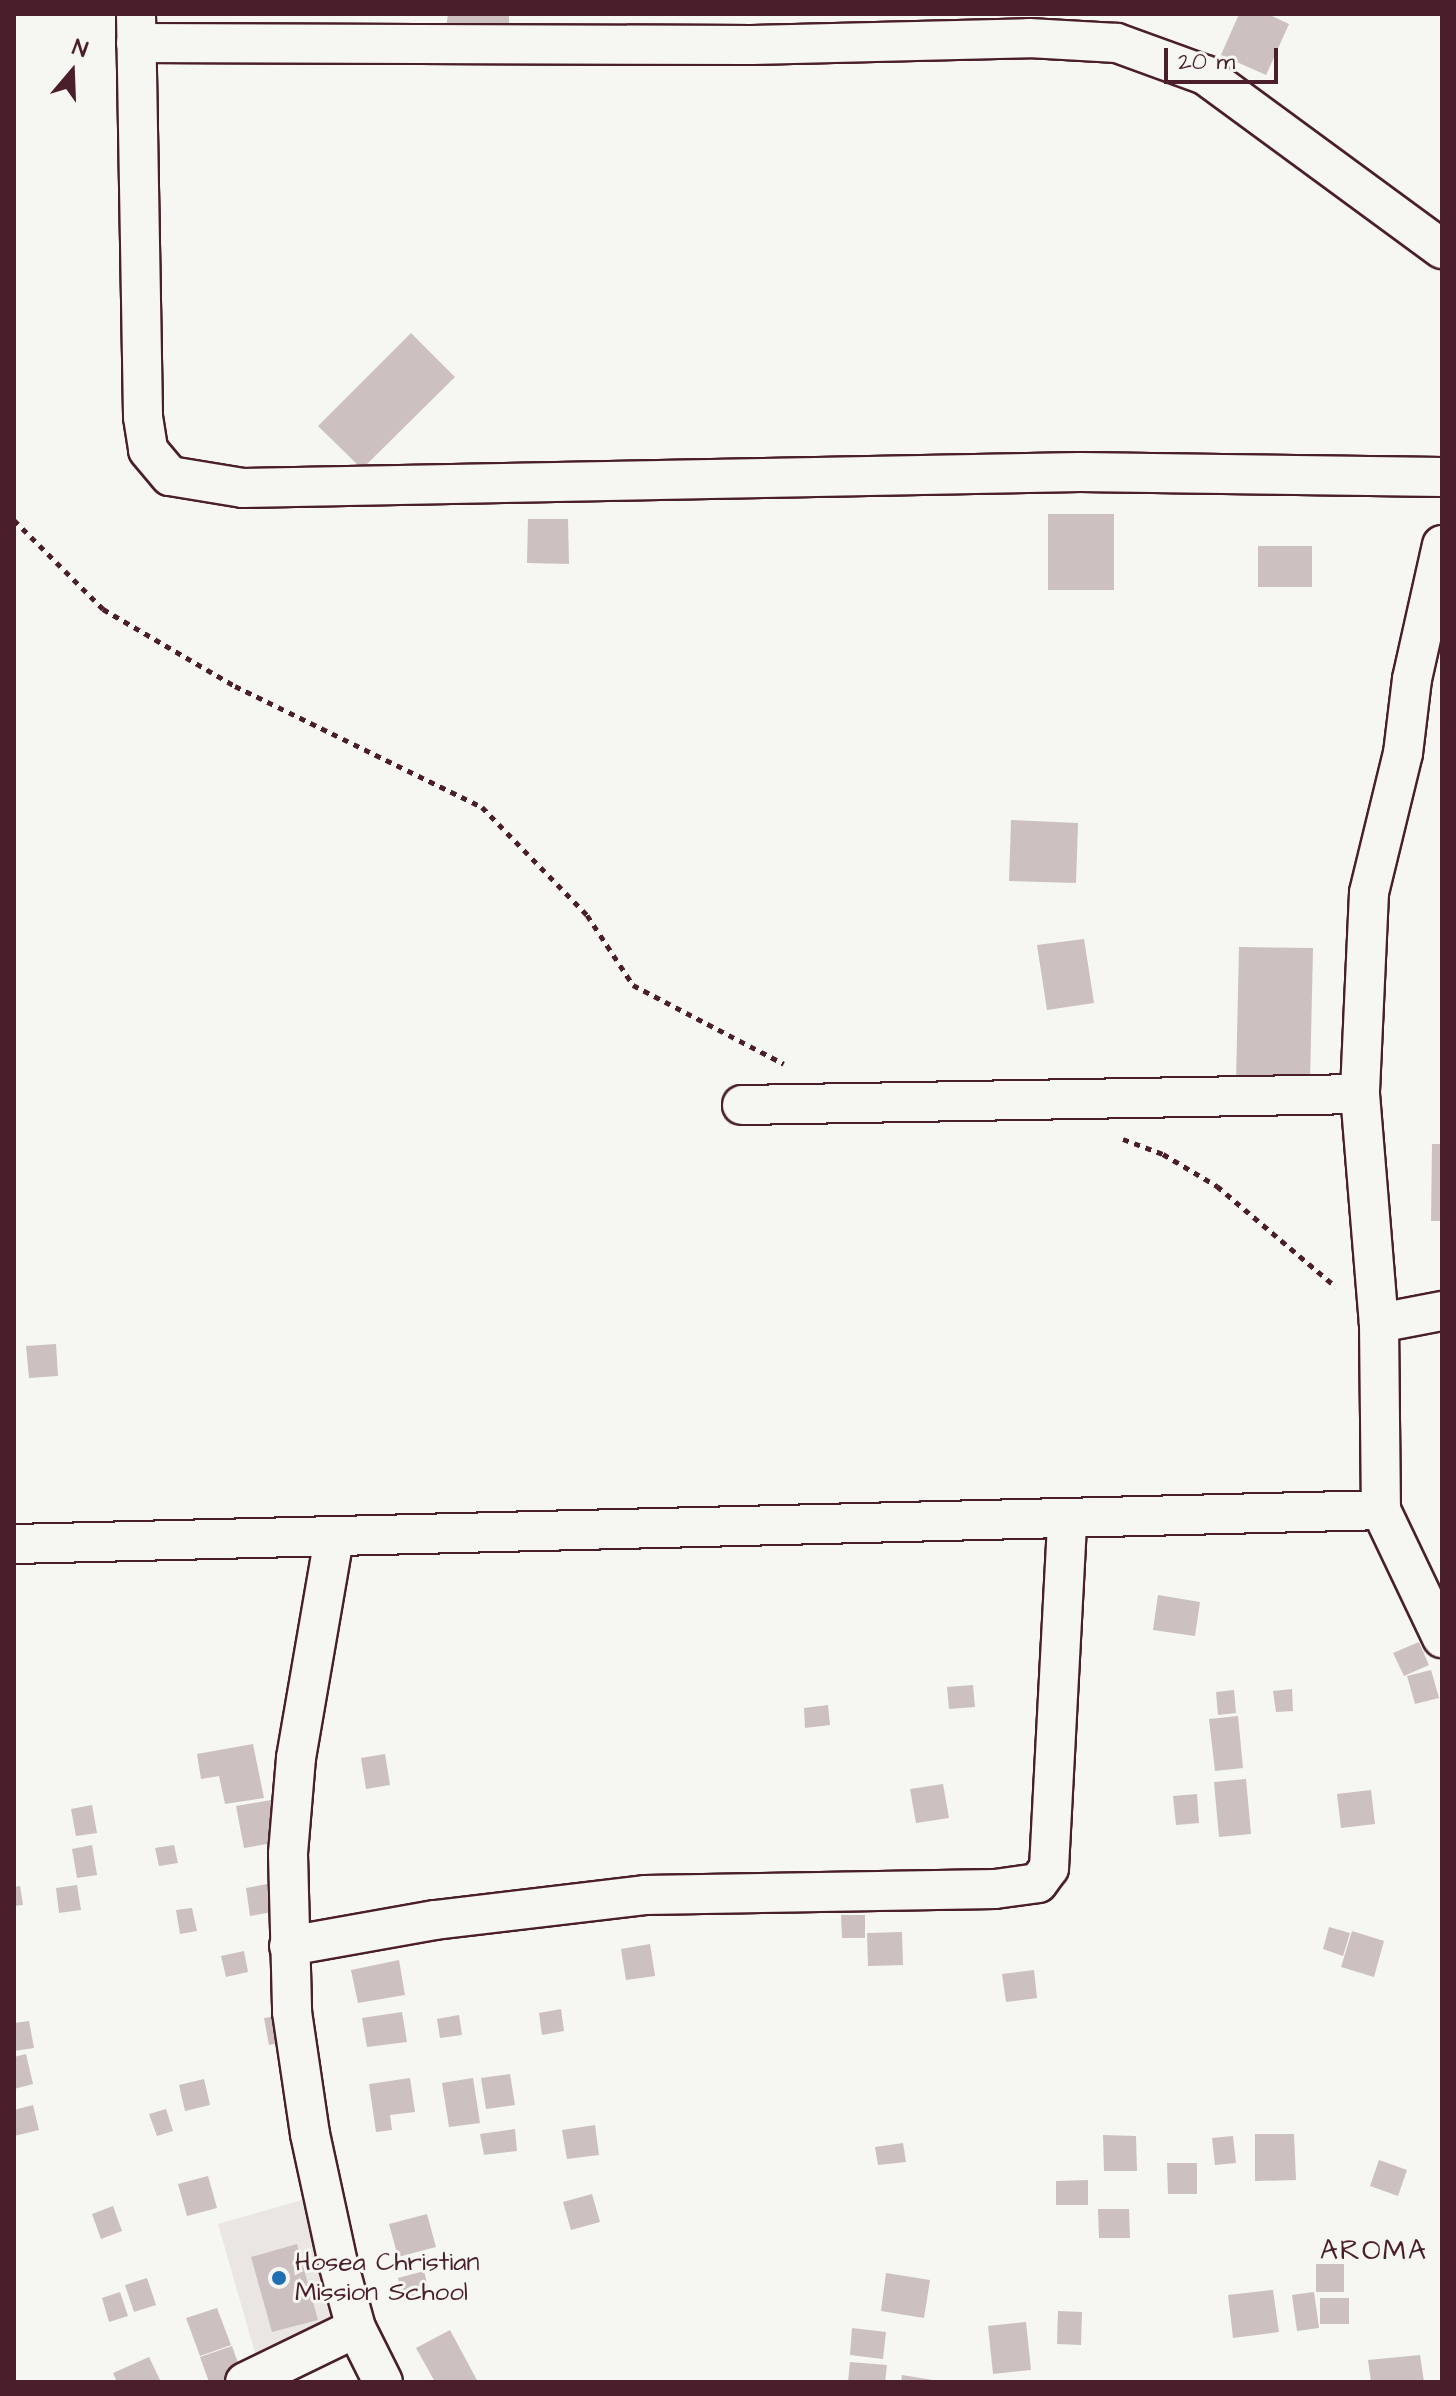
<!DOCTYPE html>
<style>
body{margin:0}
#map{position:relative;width:1456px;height:2396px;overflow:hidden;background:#f6f6f2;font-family:"Architects Daughter",sans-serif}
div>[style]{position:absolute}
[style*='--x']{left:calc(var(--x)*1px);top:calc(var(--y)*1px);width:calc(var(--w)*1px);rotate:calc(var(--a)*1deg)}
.built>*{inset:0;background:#e9e6e3}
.building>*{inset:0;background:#ccc1c0}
.path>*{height:5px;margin-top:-2.5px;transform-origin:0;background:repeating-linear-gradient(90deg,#4a1f2b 0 6px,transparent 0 12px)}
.roads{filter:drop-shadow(2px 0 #4a1f2b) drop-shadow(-2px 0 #4a1f2b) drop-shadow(0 2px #4a1f2b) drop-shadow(0 -2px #4a1f2b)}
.minor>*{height:38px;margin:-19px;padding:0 19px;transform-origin:19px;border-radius:19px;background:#f6f6f2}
.dots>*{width:22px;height:22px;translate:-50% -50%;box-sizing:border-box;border:4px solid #f6f6f2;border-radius:50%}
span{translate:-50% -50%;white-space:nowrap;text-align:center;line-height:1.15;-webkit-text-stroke:6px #f6f6f2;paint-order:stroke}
.poi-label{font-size:26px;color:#4a1f2b}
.left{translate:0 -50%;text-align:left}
.neighbourhood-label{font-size:28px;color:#4a1f2b;letter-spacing:2px}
.frame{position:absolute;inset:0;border:16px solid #4a1f2b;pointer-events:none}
.north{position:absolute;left:32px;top:32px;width:80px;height:80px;-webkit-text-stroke:6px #f6f6f2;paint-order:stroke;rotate:19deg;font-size:22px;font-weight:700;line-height:32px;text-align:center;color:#4a1f2b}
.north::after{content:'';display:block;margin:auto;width:28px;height:36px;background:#4a1f2b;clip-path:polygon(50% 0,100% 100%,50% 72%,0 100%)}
.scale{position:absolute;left:1164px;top:48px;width:114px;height:36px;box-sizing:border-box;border:4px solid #4a1f2b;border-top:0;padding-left:10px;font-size:24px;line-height:28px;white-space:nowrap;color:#4a1f2b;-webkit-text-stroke:6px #f6f6f2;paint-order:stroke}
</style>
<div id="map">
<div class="built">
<div style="clip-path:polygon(302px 2200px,340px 2333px,256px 2356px,218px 2224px)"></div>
</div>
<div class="building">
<div style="clip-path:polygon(448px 14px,509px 14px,509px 27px,444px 43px)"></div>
<div style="clip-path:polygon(1239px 14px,1268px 14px,1289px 24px,1266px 75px,1221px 55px)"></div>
<div style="clip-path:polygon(411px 333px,455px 377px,362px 469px,318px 426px)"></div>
<div style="clip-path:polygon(1048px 514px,1114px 514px,1114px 590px,1048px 590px)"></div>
<div style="clip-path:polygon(528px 519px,568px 519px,569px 564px,527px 563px)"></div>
<div style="clip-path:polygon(1258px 546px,1312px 546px,1312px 587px,1258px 587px)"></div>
<div style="clip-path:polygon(1011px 820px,1078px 823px,1076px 883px,1009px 881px)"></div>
<div style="clip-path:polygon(1084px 939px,1094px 1003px,1047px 1010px,1037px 945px)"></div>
<div style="clip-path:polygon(1239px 947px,1313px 948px,1310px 1083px,1236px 1082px)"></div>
<div style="clip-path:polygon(1432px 1144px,1442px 1144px,1442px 1221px,1431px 1221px)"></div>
<div style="clip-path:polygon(56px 1344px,58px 1376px,29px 1378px,26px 1346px)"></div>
<div style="clip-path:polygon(1158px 1595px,1200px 1602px,1195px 1636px,1153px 1630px)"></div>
<div style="clip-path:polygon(1419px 1642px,1429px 1665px,1404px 1676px,1393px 1653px)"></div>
<div style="clip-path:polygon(1431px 1670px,1439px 1698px,1415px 1704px,1407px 1676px)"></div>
<div style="clip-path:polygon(973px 1685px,975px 1707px,949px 1709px,947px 1687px)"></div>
<div style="clip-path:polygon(1292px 1689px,1293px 1711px,1276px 1712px,1273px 1691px)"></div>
<div style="clip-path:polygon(1234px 1690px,1236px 1713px,1218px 1715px,1216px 1692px)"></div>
<div style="clip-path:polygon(828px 1705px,830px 1725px,805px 1728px,804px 1708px)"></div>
<div style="clip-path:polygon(1238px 1716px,1243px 1768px,1215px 1771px,1209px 1719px)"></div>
<div style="clip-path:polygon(253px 1744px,264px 1798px,225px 1804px,219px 1776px,201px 1779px,197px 1754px)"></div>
<div style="clip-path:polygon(385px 1754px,390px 1785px,366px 1789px,361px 1758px)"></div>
<div style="clip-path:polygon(1246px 1779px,1251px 1834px,1219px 1837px,1214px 1782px)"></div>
<div style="clip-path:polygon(943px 1784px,949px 1818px,916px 1823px,910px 1789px)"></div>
<div style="clip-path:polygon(1371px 1790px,1375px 1824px,1341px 1828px,1337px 1794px)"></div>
<div style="clip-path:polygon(1197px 1794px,1199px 1823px,1176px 1825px,1173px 1796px)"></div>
<div style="clip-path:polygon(271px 1800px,279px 1842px,244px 1848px,236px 1806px)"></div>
<div style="clip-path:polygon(92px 1805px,97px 1833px,76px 1836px,71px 1809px)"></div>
<div style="clip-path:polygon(92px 1845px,97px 1875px,77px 1878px,72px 1849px)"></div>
<div style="clip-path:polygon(174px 1845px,178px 1863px,159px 1866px,155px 1848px)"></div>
<div style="clip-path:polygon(278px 1882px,283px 1910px,250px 1916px,246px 1888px)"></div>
<div style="clip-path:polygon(77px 1885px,81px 1910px,59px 1913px,56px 1888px)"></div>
<div style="clip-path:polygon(20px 1886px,23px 1905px,14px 1906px,14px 1887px)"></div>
<div style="clip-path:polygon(192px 1908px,197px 1931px,180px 1934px,176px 1910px)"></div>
<div style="clip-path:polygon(841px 1915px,865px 1915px,865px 1938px,842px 1938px)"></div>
<div style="clip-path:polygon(1329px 1927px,1350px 1933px,1343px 1956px,1323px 1949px)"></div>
<div style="clip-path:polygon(1352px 1931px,1384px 1941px,1374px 1977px,1341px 1967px)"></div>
<div style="clip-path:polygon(902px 1932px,903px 1965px,868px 1966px,867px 1933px)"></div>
<div style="clip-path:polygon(650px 1944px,655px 1976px,626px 1980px,621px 1949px)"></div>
<div style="clip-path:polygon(244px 1951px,248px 1972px,226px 1977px,221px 1956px)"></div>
<div style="clip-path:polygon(399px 1960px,405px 1995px,358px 2003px,351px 1970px)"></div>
<div style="clip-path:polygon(1034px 1970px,1037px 1998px,1006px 2002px,1002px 1974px)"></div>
<div style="clip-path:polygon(561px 2009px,564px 2031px,542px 2035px,539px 2013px)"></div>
<div style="clip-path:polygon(402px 2012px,407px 2042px,367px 2047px,362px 2018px)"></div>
<div style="clip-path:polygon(284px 2015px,289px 2041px,269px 2045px,264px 2018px)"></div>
<div style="clip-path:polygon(459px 2015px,462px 2035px,440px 2038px,437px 2019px)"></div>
<div style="clip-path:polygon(29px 2021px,34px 2048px,14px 2051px,14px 2023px)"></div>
<div style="clip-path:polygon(26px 2054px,33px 2084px,14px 2089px,14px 2057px)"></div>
<div style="clip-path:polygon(510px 2074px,515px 2105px,486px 2109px,481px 2078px)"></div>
<div style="clip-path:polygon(410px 2078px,415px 2112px,390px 2115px,392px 2130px,376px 2132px,369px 2084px)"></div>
<div style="clip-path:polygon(473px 2078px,480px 2123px,449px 2127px,442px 2083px)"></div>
<div style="clip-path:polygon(204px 2079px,210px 2105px,185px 2111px,179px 2085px)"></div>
<div style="clip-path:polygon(33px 2105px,39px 2130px,14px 2136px,14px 2110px)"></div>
<div style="clip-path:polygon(166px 2109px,173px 2131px,157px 2136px,149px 2114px)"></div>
<div style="clip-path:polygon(595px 2125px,599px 2155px,567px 2159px,562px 2130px)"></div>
<div style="clip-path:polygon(515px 2129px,517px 2151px,484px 2155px,480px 2134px)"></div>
<div style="clip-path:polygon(1255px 2134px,1294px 2134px,1296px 2180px,1255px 2181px)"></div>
<div style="clip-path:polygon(1103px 2135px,1136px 2136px,1137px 2171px,1104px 2171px)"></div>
<div style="clip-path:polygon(1233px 2136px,1236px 2163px,1215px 2165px,1212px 2138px)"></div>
<div style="clip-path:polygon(903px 2143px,906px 2162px,878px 2165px,875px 2147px)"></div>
<div style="clip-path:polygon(1379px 2160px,1407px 2170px,1398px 2196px,1370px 2186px)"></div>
<div style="clip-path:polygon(1167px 2163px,1197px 2163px,1197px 2194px,1168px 2194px)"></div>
<div style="clip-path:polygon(208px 2176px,217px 2208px,187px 2216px,178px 2184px)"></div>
<div style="clip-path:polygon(1088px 2180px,1088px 2205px,1056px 2205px,1056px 2181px)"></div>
<div style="clip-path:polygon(592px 2194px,600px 2222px,571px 2230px,563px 2202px)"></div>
<div style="clip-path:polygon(113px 2206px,122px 2231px,101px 2239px,92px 2214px)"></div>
<div style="clip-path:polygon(1098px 2209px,1129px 2209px,1130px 2238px,1099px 2238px)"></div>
<div style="clip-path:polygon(427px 2214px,436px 2247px,398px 2257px,389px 2224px)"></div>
<div style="clip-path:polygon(297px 2244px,318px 2320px,272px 2332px,251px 2257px)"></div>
<div style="clip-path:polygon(1316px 2264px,1344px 2264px,1344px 2292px,1316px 2292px)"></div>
<div style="clip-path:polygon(424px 2271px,430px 2295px,404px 2301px,398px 2278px)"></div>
<div style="clip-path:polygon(886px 2273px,930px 2280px,924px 2318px,881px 2311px)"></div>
<div style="clip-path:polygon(147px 2278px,156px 2305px,134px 2312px,125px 2285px)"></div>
<div style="clip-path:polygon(1273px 2290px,1279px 2332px,1233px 2338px,1228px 2295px)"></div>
<div style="clip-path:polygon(120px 2292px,128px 2316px,109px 2322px,102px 2298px)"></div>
<div style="clip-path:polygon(1314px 2292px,1319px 2328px,1297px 2331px,1292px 2295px)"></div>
<div style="clip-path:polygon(1320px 2298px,1349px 2298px,1349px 2324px,1320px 2324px)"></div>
<div style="clip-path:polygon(217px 2308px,231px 2345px,200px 2356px,186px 2318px)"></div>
<div style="clip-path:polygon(1058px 2311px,1082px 2312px,1081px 2345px,1057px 2344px)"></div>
<div style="clip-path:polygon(1026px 2322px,1031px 2370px,993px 2374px,988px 2326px)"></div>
<div style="clip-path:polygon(852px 2328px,886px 2332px,883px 2359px,850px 2355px)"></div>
<div style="clip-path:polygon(450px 2330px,478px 2382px,435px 2382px,416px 2348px)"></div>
<div style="clip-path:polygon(232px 2346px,244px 2380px,209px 2382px,200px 2357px)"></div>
<div style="clip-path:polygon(1420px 2355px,1424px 2382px,1371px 2382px,1368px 2360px)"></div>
<div style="clip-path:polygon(149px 2357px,161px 2382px,117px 2382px,113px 2373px)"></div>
<div style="clip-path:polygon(850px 2362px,887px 2365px,885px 2382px,848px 2382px)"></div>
<div style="clip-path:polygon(902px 2375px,933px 2380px,933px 2382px,901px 2382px)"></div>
</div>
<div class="path">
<div style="--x:14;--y:520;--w:126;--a:45"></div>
<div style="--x:103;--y:609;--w:153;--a:30.3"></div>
<div style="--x:235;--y:686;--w:275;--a:26.1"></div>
<div style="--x:482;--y:807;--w:151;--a:45.8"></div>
<div style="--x:587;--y:915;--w:84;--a:56.7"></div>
<div style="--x:633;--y:985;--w:170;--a:27.6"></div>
<div style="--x:1123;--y:1139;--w:43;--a:20.6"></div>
<div style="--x:1163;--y:1154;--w:63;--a:30.7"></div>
<div style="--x:1217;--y:1186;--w:156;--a:40.3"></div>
</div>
<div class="roads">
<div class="minor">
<div style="--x:136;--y:14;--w:403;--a:89"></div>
<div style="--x:143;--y:417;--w:33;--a:81"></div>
<div style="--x:148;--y:450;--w:34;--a:50"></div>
<div style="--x:170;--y:476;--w:74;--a:9.3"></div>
<div style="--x:243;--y:488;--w:837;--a:-1.1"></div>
<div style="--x:1080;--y:472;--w:362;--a:0.8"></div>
<div style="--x:136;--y:43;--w:616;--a:0.19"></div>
<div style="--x:752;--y:45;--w:277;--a:-1.4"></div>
<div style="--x:1029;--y:38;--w:88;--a:3.3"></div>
<div style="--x:1117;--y:43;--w:94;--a:20"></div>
<div style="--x:1205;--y:75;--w:294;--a:36.3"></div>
<div style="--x:1442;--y:545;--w:137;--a:102.6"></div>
<div style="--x:1412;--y:679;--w:75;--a:96.9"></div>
<div style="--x:1403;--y:753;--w:144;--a:103.7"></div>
<div style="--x:1369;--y:893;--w:201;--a:92.6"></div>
<div style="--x:1360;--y:1094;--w:230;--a:85.3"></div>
<div style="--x:1379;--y:1323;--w:187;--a:89.4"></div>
<div style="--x:1381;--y:1510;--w:142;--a:64.5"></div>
<div style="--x:742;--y:1105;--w:618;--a:-1.02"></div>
<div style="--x:1379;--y:1323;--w:64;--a:-10.8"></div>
<div style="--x:334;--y:1538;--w:223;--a:99.8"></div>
<div style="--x:296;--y:1758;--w:96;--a:94.8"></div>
<div style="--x:288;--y:1854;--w:158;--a:88.5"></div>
<div style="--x:292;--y:2012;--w:123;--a:81.6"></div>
<div style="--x:310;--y:2134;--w:132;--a:77.8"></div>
<div style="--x:338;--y:2263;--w:67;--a:74.5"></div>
<div style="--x:356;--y:2328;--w:60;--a:63.4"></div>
<div style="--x:14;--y:1544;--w:1367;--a:-1.42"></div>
<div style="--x:289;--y:1946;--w:148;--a:-10.1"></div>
<div style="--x:435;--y:1920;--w:211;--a:-6.8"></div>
<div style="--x:645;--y:1895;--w:350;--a:-1"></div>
<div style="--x:995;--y:1889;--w:43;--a:-7.9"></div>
<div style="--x:1038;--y:1883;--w:19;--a:-54"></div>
<div style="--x:1049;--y:1868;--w:347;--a:-87"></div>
<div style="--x:245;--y:2382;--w:123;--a:-25.9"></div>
</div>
</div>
<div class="dots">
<div style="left:279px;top:2278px;background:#1f6fb2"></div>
</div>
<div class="poi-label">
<span class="left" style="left:295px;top:2278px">Hosea Christian<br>Mission School</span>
</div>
<div class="neighbourhood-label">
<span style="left:1374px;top:2251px">AROMA</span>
</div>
<div class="frame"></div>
<div class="north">N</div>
<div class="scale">20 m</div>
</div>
